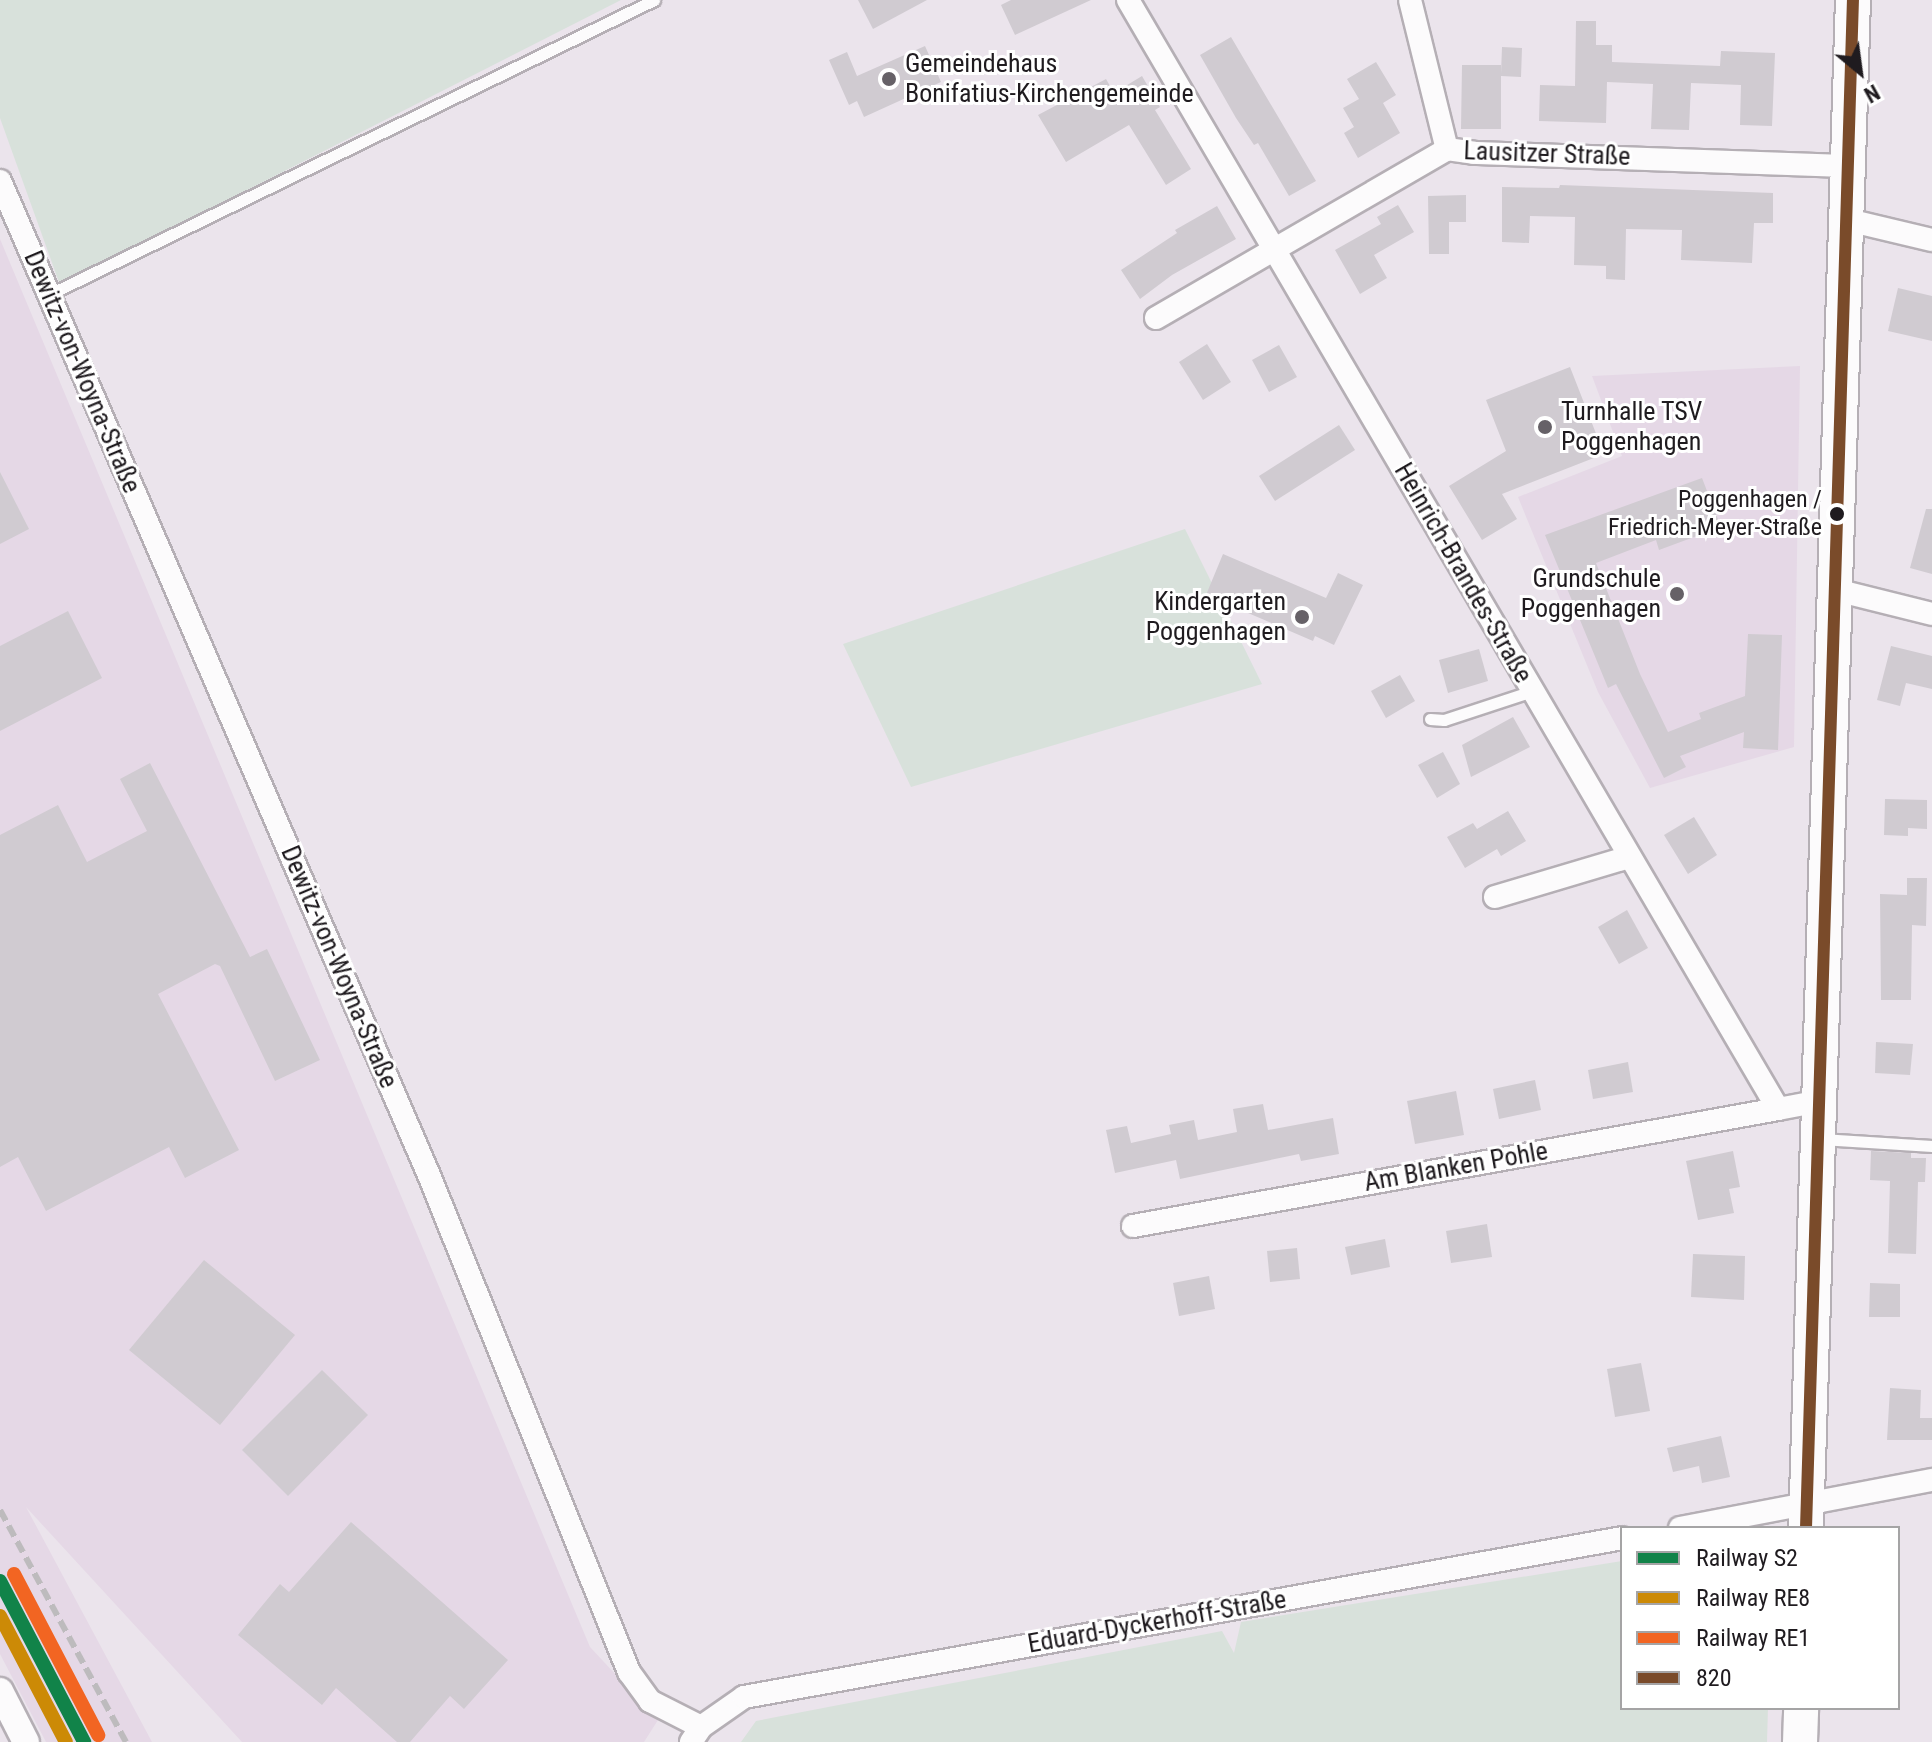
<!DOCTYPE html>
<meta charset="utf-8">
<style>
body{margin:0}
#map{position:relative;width:1932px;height:1742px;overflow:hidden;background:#ebe4ec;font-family:"Roboto Condensed",sans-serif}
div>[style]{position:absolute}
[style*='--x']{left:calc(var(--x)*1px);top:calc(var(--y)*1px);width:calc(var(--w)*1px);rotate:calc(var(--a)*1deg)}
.built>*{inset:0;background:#e5d8e6}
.green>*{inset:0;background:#d8e1db}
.building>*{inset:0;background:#d0cbd1}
.roads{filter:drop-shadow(2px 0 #b5afb5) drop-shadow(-2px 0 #b5afb5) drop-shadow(0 2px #b5afb5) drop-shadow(0 -2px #b5afb5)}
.service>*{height:11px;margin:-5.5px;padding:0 5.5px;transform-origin:5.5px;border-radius:5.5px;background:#fcfbfc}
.minor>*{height:22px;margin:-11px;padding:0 11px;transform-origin:11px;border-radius:11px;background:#fcfbfc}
.tertiary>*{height:26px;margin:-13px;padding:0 13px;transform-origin:13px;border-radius:13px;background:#fcfbfc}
.primary>*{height:34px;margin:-17px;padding:0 17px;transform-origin:17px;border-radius:17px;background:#fcfbfc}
.rail>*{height:6px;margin-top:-3px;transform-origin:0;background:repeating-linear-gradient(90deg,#bdbbbd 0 12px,transparent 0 18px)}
.bus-1>*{height:12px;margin:-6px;padding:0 6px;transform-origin:6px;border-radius:6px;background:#7a4b2a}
.rail-1>*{height:14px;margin:-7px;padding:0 7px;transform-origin:7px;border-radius:7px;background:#118349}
.rail-2>*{height:14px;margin:-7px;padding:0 7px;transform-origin:7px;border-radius:7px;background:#cc8a06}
.rail-3>*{height:14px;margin:-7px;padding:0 7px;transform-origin:7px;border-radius:7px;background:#f26522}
.dots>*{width:22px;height:22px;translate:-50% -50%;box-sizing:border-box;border:4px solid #fff;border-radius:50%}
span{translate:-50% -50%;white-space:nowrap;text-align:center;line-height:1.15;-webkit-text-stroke:6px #fff;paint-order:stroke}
.bus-label{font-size:24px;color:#1f1b1f}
.right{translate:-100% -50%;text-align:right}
.poi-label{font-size:26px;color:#1f1b1f}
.left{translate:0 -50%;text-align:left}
.street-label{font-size:26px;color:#1f1b1f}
.legend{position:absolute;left:1620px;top:1526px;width:280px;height:184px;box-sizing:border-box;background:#fff;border:2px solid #a5a4a5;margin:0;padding:10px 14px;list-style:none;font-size:24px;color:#1f1b1f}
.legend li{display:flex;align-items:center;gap:16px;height:40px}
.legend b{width:40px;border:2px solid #a5a4a5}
.north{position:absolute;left:1820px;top:32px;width:80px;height:80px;-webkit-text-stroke:6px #fff;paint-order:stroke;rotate:151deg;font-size:22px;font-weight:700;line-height:32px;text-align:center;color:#1f1b1f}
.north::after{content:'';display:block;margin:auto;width:28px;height:36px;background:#1f1b1f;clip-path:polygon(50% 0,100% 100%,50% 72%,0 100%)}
</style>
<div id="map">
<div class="built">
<div style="clip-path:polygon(0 239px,590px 1647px,658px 1720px,644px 1742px,242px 1742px,26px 1507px,152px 1742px,46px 1742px,0 1654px)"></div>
<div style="clip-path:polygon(1800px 366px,1794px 747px,1650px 788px,1598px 692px,1518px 497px,1622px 456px,1592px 376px)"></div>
</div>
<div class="green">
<div style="clip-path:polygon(0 0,621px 0,60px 285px,0 118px)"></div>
<div style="clip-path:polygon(1185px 529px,1262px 684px,911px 787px,843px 644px)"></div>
<div style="clip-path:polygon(1622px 1561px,1622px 1708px,1768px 1708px,1767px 1742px,741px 1742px,756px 1721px,1222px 1631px,1234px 1653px,1241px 1622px)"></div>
</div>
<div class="building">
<div style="clip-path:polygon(858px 0,927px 0,873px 29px)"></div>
<div style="clip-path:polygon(1011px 0,1091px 0,1015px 35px,1001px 5px)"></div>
<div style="clip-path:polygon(1576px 21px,1596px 21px,1596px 45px,1612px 45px,1612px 62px,1720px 66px,1721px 51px,1775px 53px,1772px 126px,1740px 125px,1741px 85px,1691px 83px,1689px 130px,1651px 129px,1653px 84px,1607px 82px,1606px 123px,1539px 121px,1540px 85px,1575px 86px)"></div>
<div style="clip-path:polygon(1231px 37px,1316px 181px,1289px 196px,1258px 143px,1254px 145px,1236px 118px,1200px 55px)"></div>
<div style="clip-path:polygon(925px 46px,941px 82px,864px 117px,857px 101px,849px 105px,829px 60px,847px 52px,857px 76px)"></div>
<div style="clip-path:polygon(1502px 47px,1522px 48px,1521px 77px,1501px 76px,1501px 129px,1461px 129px,1462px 65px,1501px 65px,1501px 74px)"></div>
<div style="clip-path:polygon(1376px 62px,1396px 95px,1383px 103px,1400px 133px,1358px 158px,1344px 133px,1354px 127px,1343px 108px,1359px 99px,1347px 79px)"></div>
<div style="clip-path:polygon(1142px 76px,1160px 107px,1155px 110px,1191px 169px,1166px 185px,1129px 125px,1066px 162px,1038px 115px,1106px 79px,1114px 93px)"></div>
<div style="clip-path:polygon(1560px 185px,1773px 193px,1773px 223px,1754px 223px,1752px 263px,1681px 260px,1682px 230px,1626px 229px,1625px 280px,1606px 279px,1606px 266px,1574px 265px,1575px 217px,1530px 216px,1529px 243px,1502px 242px,1502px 187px,1559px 188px)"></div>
<div style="clip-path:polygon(1466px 195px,1466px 222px,1449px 222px,1449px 254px,1429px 254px,1428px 196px)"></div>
<div style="clip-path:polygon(1398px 205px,1414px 232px,1374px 255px,1387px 278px,1360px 294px,1335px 250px,1381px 224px,1377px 217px)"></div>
<div style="clip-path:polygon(1217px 206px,1236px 239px,1172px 275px,1140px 299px,1121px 270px,1177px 233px,1175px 230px)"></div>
<div style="clip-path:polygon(1898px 288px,1932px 296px,1932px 341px,1888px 331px)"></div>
<div style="clip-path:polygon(1207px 344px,1231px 382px,1203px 400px,1179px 362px)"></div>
<div style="clip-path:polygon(1279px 345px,1297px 377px,1269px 392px,1252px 360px)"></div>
<div style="clip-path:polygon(1570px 367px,1604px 454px,1502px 494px,1517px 519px,1482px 540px,1449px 486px,1506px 451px,1486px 400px)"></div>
<div style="clip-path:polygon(1339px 425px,1355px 450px,1275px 501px,1259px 476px)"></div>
<div style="clip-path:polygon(0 472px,29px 529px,0 544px)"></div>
<div style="clip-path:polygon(1702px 478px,1721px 527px,1659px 550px,1656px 540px,1596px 563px,1640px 674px,1668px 732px,1701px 719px,1699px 713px,1745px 696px,1748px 634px,1782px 635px,1778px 750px,1743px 748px,1744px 732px,1680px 756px,1686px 767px,1664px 778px,1616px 684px,1608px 688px,1545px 535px)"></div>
<div style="clip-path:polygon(1926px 509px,1932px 509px,1932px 574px,1910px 568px)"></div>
<div style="clip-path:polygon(1223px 554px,1326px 598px,1338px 573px,1363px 585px,1334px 645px,1315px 636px,1313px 641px,1206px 595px)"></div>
<div style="clip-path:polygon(68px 611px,102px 678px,0 731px,0 646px)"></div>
<div style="clip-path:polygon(1891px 646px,1932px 656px,1932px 689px,1906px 683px,1900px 706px,1877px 700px)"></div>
<div style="clip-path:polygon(1479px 649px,1488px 681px,1448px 693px,1439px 660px)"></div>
<div style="clip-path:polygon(1400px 675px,1415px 701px,1386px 718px,1371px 691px)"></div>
<div style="clip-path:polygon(1513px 717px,1530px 747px,1471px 777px,1462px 745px)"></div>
<div style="clip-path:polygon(1443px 752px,1460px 784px,1437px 798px,1418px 765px)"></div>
<div style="clip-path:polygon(150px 763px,250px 957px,267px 949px,320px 1060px,275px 1081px,220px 966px,215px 964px,158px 994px,239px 1150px,185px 1178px,169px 1147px,46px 1211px,18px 1157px,0 1167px,0 835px,58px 805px,87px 862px,147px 831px,120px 779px)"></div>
<div style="clip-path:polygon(1885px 799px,1927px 800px,1927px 829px,1908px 828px,1908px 836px,1884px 835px)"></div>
<div style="clip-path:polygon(1508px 811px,1526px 841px,1501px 856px,1497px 849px,1465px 868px,1447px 837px,1473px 823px,1477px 829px)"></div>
<div style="clip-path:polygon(1694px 817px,1717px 855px,1688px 874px,1664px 835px)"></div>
<div style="clip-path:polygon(1907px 878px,1927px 878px,1926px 926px,1912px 925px,1911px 1000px,1881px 1000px,1880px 894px,1907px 895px)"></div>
<div style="clip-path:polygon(1627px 910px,1648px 948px,1619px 964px,1598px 927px)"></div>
<div style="clip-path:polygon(1876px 1042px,1913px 1044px,1910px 1075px,1875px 1073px)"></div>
<div style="clip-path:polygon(1628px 1062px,1633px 1092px,1593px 1099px,1588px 1070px)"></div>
<div style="clip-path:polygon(1535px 1080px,1541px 1110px,1499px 1119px,1493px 1089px)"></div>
<div style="clip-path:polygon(1456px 1091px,1464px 1135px,1415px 1144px,1407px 1101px)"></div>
<div style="clip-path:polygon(1263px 1104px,1268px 1130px,1333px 1118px,1339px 1154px,1301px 1161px,1299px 1154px,1180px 1179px,1176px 1160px,1115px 1173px,1106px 1130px,1127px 1126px,1131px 1143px,1171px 1134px,1169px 1125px,1194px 1120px,1198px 1140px,1237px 1132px,1233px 1109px)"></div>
<div style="clip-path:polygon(1733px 1151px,1740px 1187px,1729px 1189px,1734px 1213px,1698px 1220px,1686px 1161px)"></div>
<div style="clip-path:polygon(1871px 1151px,1911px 1153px,1911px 1158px,1926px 1158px,1925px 1182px,1918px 1182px,1916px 1254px,1888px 1253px,1890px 1181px,1870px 1180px)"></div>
<div style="clip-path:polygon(1487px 1224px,1492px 1257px,1451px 1263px,1446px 1231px)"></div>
<div style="clip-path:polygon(1385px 1239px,1390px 1267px,1351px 1275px,1345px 1247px)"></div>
<div style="clip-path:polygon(1297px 1248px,1300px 1279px,1270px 1282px,1267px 1251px)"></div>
<div style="clip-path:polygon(1693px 1254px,1745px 1256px,1744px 1300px,1691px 1297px)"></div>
<div style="clip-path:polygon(204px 1260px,295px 1335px,220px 1425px,129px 1350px)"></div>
<div style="clip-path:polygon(1209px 1276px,1215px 1309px,1179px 1316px,1173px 1283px)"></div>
<div style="clip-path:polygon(1870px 1283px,1900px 1284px,1900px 1317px,1869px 1317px)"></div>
<div style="clip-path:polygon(1641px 1363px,1650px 1411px,1615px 1417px,1607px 1369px)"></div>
<div style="clip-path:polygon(322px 1370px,368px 1415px,288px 1496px,242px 1450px)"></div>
<div style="clip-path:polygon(1890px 1388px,1921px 1390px,1920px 1418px,1932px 1418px,1932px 1440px,1887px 1440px)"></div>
<div style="clip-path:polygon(1721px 1436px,1730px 1477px,1702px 1483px,1699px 1466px,1673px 1472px,1667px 1448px)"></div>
<div style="clip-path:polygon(351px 1522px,508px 1660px,464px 1709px,450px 1696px,410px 1742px,397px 1742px,336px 1688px,322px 1705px,238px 1635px,280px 1584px,289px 1592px)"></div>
</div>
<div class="roads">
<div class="service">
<div style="--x:48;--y:295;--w:674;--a:-25.96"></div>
<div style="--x:1430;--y:719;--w:14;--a:4"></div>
<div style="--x:1444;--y:720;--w:93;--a:-18.2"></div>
<div style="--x:1821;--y:1139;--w:111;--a:3.6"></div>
</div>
<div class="minor">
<div style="--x:1128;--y:0;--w:1285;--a:59.62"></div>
<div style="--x:1778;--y:1109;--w:43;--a:-10.8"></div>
<div style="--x:1410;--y:0;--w:154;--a:76.1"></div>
<div style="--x:0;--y:181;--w:1083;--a:66.66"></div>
<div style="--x:429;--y:1175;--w:536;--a:68.08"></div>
<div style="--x:629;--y:1672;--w:36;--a:54"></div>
<div style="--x:650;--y:1701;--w:57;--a:27"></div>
<div style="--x:1848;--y:220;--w:86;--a:13.4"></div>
<div style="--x:1156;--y:318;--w:337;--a:-30.1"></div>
<div style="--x:1447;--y:149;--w:27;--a:8"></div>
<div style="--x:1474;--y:153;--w:374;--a:2"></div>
<div style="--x:1836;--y:590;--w:99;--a:14"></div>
<div style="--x:1495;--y:897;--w:140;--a:-16.6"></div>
<div style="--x:1133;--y:1226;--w:656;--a:-10.28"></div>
<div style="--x:1680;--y:1528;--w:257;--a:-10.8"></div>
<div style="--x:691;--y:1742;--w:18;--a:-56"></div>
<div style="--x:701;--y:1727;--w:52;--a:-34.9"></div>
<div style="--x:744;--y:1697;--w:892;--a:-10.26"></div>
</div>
<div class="tertiary">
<div style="--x:0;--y:1691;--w:57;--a:63"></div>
</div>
<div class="primary">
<div style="--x:1806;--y:1528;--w:1529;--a:-88.24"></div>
<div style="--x:1800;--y:1742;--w:34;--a:-88"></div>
</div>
</div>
<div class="rail">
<div style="--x:0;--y:1510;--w:264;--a:61.5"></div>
</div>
<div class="bus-1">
<div style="--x:1806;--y:1528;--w:1529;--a:-88.24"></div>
</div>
<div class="rail-1">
<div style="--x:0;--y:1581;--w:182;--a:62.4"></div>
</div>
<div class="rail-2">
<div style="--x:0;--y:1616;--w:142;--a:62.4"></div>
</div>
<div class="rail-3">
<div style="--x:14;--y:1574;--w:182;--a:62.4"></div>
</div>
<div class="dots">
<div style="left:889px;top:79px;background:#666167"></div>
<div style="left:1545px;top:427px;background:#666167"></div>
<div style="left:1837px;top:514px;background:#1f1b1f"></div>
<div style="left:1677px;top:594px;background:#666167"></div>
<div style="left:1302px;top:617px;background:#666167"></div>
</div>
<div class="bus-label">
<span class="right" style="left:1822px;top:514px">Poggenhagen /<br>Friedrich-Meyer-Straße</span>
</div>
<div class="poi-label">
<span class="left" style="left:905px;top:79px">Gemeindehaus<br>Bonifatius-Kirchengemeinde</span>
<span class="left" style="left:1561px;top:427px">Turnhalle TSV<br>Poggenhagen</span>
<span class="right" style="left:1661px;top:594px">Grundschule<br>Poggenhagen</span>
<span class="right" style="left:1286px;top:617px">Kindergarten<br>Poggenhagen</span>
</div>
<div class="street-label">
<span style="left:1547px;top:154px;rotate:2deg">Lausitzer Straße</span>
<span style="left:82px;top:372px;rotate:67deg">Dewitz-von-Woyna-Straße</span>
<span style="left:1463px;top:573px;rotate:60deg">Heinrich-Brandes-Straße</span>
<span style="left:339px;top:967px;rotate:67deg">Dewitz-von-Woyna-Straße</span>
<span style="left:1456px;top:1167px;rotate:-10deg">Am Blanken Pohle</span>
<span style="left:1157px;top:1622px;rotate:-10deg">Eduard-Dyckerhoff-Straße</span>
</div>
<ul class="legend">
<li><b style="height:10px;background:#118349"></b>Railway S2</li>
<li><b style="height:10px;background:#cc8a06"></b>Railway RE8</li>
<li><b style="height:10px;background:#f26522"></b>Railway RE1</li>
<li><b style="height:10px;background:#7a4b2a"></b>820</li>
</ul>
<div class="north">N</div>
</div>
